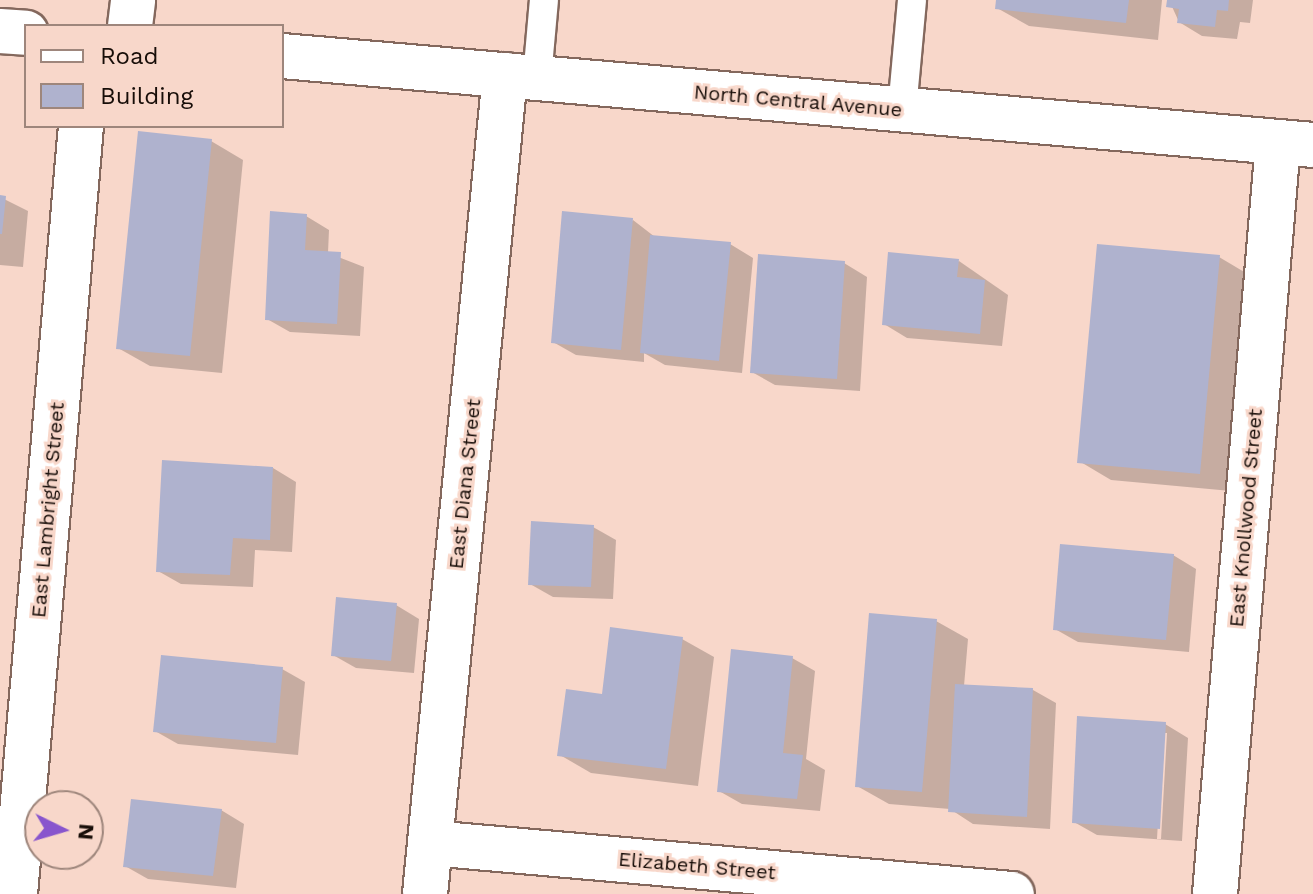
<!DOCTYPE html>
<style>
body{margin:0}
#map{position:relative;width:1313px;height:894px;overflow:hidden;background:#f8d7ca;font-family:"Work Sans",sans-serif}
div>[style]{position:absolute}
[style*='--x']{left:calc(var(--x)*1px);top:calc(var(--y)*1px);width:calc(var(--w)*1px);rotate:calc(var(--a)*1deg)}
.shadow>*{inset:0;background:#0003}
.building>*{inset:0;background:#afb2ce}
.roads{filter:drop-shadow(2px 0 #84685d) drop-shadow(-2px 0 #84685d) drop-shadow(0 2px #84685d) drop-shadow(0 -2px #84685d)}
.service>*{height:28px;margin:-14px;padding:0 14px;transform-origin:14px;border-radius:14px;background:#fff}
.minor>*{height:44px;margin:-22px;padding:0 22px;transform-origin:22px;border-radius:22px;background:#fff}
.tertiary>*{height:44px;margin:-22px;padding:0 22px;transform-origin:22px;border-radius:22px;background:#fff}
span{translate:-50% -50%;white-space:nowrap;text-align:center;line-height:1.15;-webkit-text-stroke:6px #f8d7ca;paint-order:stroke}
.street-label{font-size:20px;color:#170d08}
.legend{position:absolute;left:24px;top:24px;width:260px;height:104px;box-sizing:border-box;background:#f8d7ca;border:2px solid #9e867c;margin:0;padding:10px 14px;list-style:none;font-size:24px;color:#170d08}
.legend li{display:flex;align-items:center;gap:16px;height:40px}
.legend b{width:40px;border:2px solid #9e867c}
.north{position:absolute;left:24px;top:790px;width:80px;height:80px;box-sizing:border-box;background:#f8d7ca;border:2px solid #9e867c;border-radius:50%;rotate:95deg;font-size:22px;font-weight:700;line-height:32px;text-align:center;color:#170d08}
.north::after{content:'';display:block;margin:auto;width:28px;height:36px;background:#8855cd;clip-path:polygon(50% 0,100% 100%,50% 72%,0 100%)}
</style>
<div id="map">
<div class="shadow">
<div style="clip-path:polygon(998px 0,1162px 0,1158px 40px,1029px 26px,997px 8px)"></div>
<div style="clip-path:polygon(1169px 0,1253px 0,1250px 23px,1240px 22px,1237px 39px,1202px 36px,1179px 22px)"></div>
<div style="clip-path:polygon(211px 141px,243px 160px,222px 373px,150px 366px,118px 348px)"></div>
<div style="clip-path:polygon(0 197px,28px 211px,23px 267px,0 265px)"></div>
<div style="clip-path:polygon(306px 216px,329px 230px,328px 253px,364px 267px,360px 336px,290px 332px,267px 319px)"></div>
<div style="clip-path:polygon(633px 220px,655px 237px,730px 244px,753px 258px,742px 373px,665px 365px,644px 353px,644px 362px,576px 355px,553px 342px)"></div>
<div style="clip-path:polygon(1219px 257px,1251px 276px,1231px 491px,1111px 480px,1079px 461px)"></div>
<div style="clip-path:polygon(959px 261px,1008px 295px,1002px 346px,907px 338px,884px 324px)"></div>
<div style="clip-path:polygon(844px 263px,867px 277px,860px 391px,775px 385px,752px 372px)"></div>
<div style="clip-path:polygon(273px 468px,296px 482px,292px 552px,255px 550px,253px 587px,181px 584px,158px 571px)"></div>
<div style="clip-path:polygon(593px 527px,616px 540px,613px 599px,553px 597px,530px 584px)"></div>
<div style="clip-path:polygon(1173px 555px,1196px 569px,1189px 652px,1078px 642px,1055px 629px)"></div>
<div style="clip-path:polygon(396px 605px,419px 619px,414px 673px,356px 668px,333px 655px)"></div>
<div style="clip-path:polygon(936px 621px,968px 639px,964px 686px,1033px 690px,1056px 703px,1050px 829px,973px 824px,950px 809px,889px 804px,857px 786px)"></div>
<div style="clip-path:polygon(682px 639px,714px 657px,698px 786px,591px 773px,560px 755px,604px 696px)"></div>
<div style="clip-path:polygon(792px 658px,815px 671px,806px 759px,825px 770px,820px 811px,742px 804px,719px 791px)"></div>
<div style="clip-path:polygon(282px 669px,305px 682px,298px 755px,178px 744px,155px 731px)"></div>
<div style="clip-path:polygon(evenodd,1165px 724px,1188px 738px,1182px 841px,1097px 835px,1074px 822px,1165px 724px,1163px 733px,1167px 733px,1161px 839px,1157px 839px,1163px 733px)"></div>
<div style="clip-path:polygon(221px 810px,244px 824px,236px 888px,148px 879px,125px 866px)"></div>
</div>
<div class="building">
<div style="clip-path:polygon(996px 0,1129px 0,1126px 23px,995px 9px)"></div>
<div style="clip-path:polygon(1167px 0,1229px 0,1228px 11px,1217px 10px,1215px 27px,1177px 23px,1179px 9px,1166px 7px)"></div>
<div style="clip-path:polygon(138px 131px,212px 139px,190px 356px,116px 349px)"></div>
<div style="clip-path:polygon(0 195px,6px 196px,2px 234px,0 234px)"></div>
<div style="clip-path:polygon(270px 211px,307px 214px,305px 250px,341px 252px,337px 324px,265px 320px)"></div>
<div style="clip-path:polygon(562px 211px,633px 218px,621px 350px,551px 343px)"></div>
<div style="clip-path:polygon(650px 235px,731px 242px,719px 361px,640px 353px)"></div>
<div style="clip-path:polygon(1097px 244px,1220px 255px,1200px 474px,1077px 463px)"></div>
<div style="clip-path:polygon(888px 252px,959px 259px,957px 277px,985px 280px,980px 334px,882px 325px)"></div>
<div style="clip-path:polygon(758px 254px,845px 261px,837px 379px,750px 373px)"></div>
<div style="clip-path:polygon(162px 460px,273px 467px,270px 540px,233px 538px,230px 575px,156px 572px)"></div>
<div style="clip-path:polygon(531px 521px,594px 525px,591px 587px,528px 585px)"></div>
<div style="clip-path:polygon(1060px 544px,1174px 554px,1166px 640px,1053px 630px)"></div>
<div style="clip-path:polygon(336px 597px,397px 603px,391px 661px,331px 656px)"></div>
<div style="clip-path:polygon(869px 613px,937px 619px,922px 792px,855px 787px)"></div>
<div style="clip-path:polygon(610px 627px,683px 637px,666px 769px,557px 756px,566px 689px,602px 694px)"></div>
<div style="clip-path:polygon(731px 649px,793px 656px,783px 753px,803px 755px,797px 799px,717px 792px)"></div>
<div style="clip-path:polygon(161px 655px,283px 667px,276px 743px,153px 732px)"></div>
<div style="clip-path:polygon(955px 684px,1033px 688px,1027px 817px,948px 812px)"></div>
<div style="clip-path:polygon(1077px 716px,1166px 722px,1160px 829px,1072px 823px)"></div>
<div style="clip-path:polygon(131px 799px,222px 809px,213px 876px,123px 867px)"></div>
</div>
<div class="roads">
<div class="service">
<div style="--x:537;--y:78;--w:78;--a:-84.9"></div>
<div style="--x:902;--y:110;--w:110;--a:-84.8"></div>
</div>
<div class="minor">
<div style="--x:130;--y:26;--w:26;--a:-83"></div>
<div style="--x:430;--y:843;--w:584;--a:5.01"></div>
<div style="--x:15;--y:894;--w:771;--a:-85.09"></div>
<div style="--x:425;--y:894;--w:823;--a:-84.42"></div>
<div style="--x:1215;--y:894;--w:754;--a:-85.2"></div>
</div>
<div class="tertiary">
<div style="--x:0;--y:31;--w:26;--a:4"></div>
<div style="--x:282;--y:56;--w:1035;--a:4.93"></div>
</div>
</div>
<div class="street-label">
<span style="left:798px;top:101px;rotate:5deg">North Central Avenue</span>
<span style="left:465px;top:484px;rotate:-84deg">East Diana Street</span>
<span style="left:48px;top:510px;rotate:-85deg">East Lambright Street</span>
<span style="left:1246px;top:518px;rotate:-85deg">East Knollwood Street</span>
<span style="left:697px;top:866px;rotate:5deg">Elizabeth Street</span>
</div>
<ul class="legend">
<li><b style="height:10px;background:#fff"></b>Road</li>
<li><b style="height:22px;background:#afb2ce"></b>Building</li>
</ul>
<div class="north">N</div>
</div>
